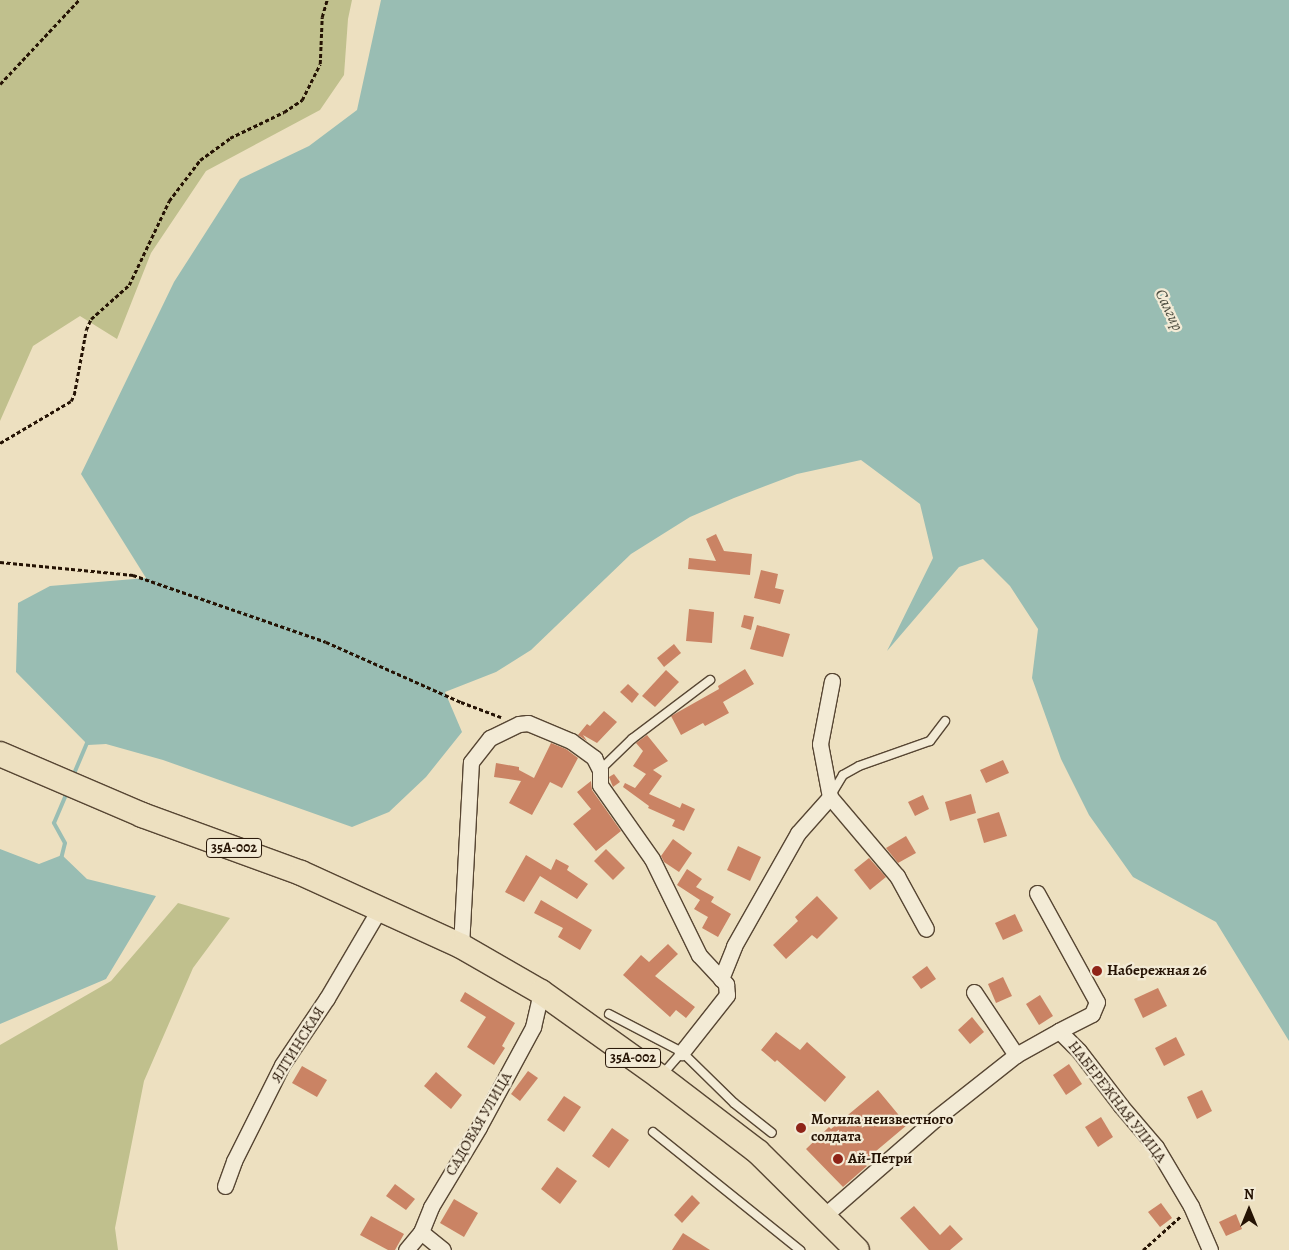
<!DOCTYPE html>
<meta charset="utf-8">
<style>
body{margin:0}
#map{position:relative;width:1289px;height:1250px;overflow:hidden;background:#ede0c0;font-family:Alegreya,serif}
div>[style]{position:absolute}
[style*='--x']{left:calc(var(--x)*1px);top:calc(var(--y)*1px);width:calc(var(--w)*1px);rotate:calc(var(--a)*1deg)}
.green>*{inset:0;background:#c0c08d}
.water>*{inset:0;background:#99bdb3}
.stream>*{height:4px;margin:-2px;padding:0 2px;transform-origin:2px;border-radius:2px;background:#99bdb3}
.building>*{inset:0;background:#ca8364}
.path>*{height:2.5px;margin-top:-1.25px;transform-origin:0;background:repeating-linear-gradient(90deg,#251304 0 4px,transparent 0 6.5px)}
.roads{filter:drop-shadow(1px 0 #574633) drop-shadow(-1px 0 #574633) drop-shadow(0 1px #574633) drop-shadow(0 -1px #574633)}
.service>*{height:8px;margin:-4px;padding:0 4px;transform-origin:4px;border-radius:4px;background:#f3ebd6}
.minor>*{height:15px;margin:-7.5px;padding:0 7.5px;transform-origin:7.5px;border-radius:7.5px;background:#f3ebd6}
.primary>*{height:24px;margin:-12px;padding:0 12px;transform-origin:12px;border-radius:12px;background:#ede0c0}
.dots>*{width:14px;height:14px;translate:-50% -50%;box-sizing:border-box;border:2px solid #f3ebd6;border-radius:50%}
span{translate:-50% -50%;white-space:nowrap;text-align:center;line-height:1.15;-webkit-text-stroke:4.5px #f3ebd6;paint-order:stroke}
.shield-label span{padding:1px 4px;background:#f3ebd6;border:1px solid;border-radius:4px;-webkit-text-stroke-width:0}
.shield-label{font-size:14px;color:#251304;font-weight:700}
.poi-label{font-size:15px;color:#251304;font-weight:700}
.left{translate:0 -50%;text-align:left}
.street-label{font-size:15px;color:#251304}
.water-label{font-size:16px;color:#4e4e41;font-style:italic}
.north{position:absolute;left:1224px;top:1185px;width:50px;height:50px;-webkit-text-stroke:4px #f3ebd6;paint-order:stroke;rotate:0deg;font-size:14px;font-weight:700;line-height:20px;text-align:center;color:#251304}
.north::after{content:'';display:block;margin:auto;width:18px;height:22px;background:#251304;clip-path:polygon(50% 0,100% 100%,50% 72%,0 100%)}
</style>
<div id="map">
<div class="green">
<div style="clip-path:polygon(0 0,352px 0,348px 19px,344px 75px,320px 110px,206px 171px,151px 253px,117px 339px,80px 316px,33px 346px,0 421px)"></div>
<div style="clip-path:polygon(178px 903px,230px 918px,193px 968px,144px 1081px,115px 1228px,118px 1250px,0 1250px,0 1045px,111px 981px)"></div>
</div>
<div class="water">
<div style="clip-path:polygon(381px 0,1289px 0,1289px 1041px,1216px 922px,1133px 877px,1089px 815px,1061px 759px,1032px 678px,1038px 629px,1010px 586px,983px 559px,959px 567px,887px 651px,933px 558px,920px 504px,861px 460px,797px 474px,734px 498px,690px 517px,631px 554px,531px 650px,496px 672px,445px 692px,462px 732px,426px 777px,389px 812px,352px 827px,163px 760px,106px 744px,88px 745px,16px 672px,18px 603px,50px 586px,146px 578px,81px 474px,174px 282px,240px 179px,309px 146px,357px 110px)"></div>
<div style="clip-path:polygon(0 849px,39px 864px,62px 855px,87px 879px,156px 896px,106px 979px,0 1024px)"></div>
</div>
<div class="stream">
<div style="--x:73;--y:776;--w:38;--a:-67"></div>
<div style="--x:61;--y:859;--w:16;--a:-76"></div>
<div style="--x:65;--y:843;--w:23;--a:-119"></div>
<div style="--x:54;--y:823;--w:34;--a:-67"></div>
</div>
<div class="building">
<div style="clip-path:polygon(716px 534px,724px 551px,752px 554px,750px 575px,688px 569px,689px 558px,716px 561px,706px 539px)"></div>
<div style="clip-path:polygon(761px 570px,778px 574px,775px 588px,784px 590px,780px 604px,754px 598px)"></div>
<div style="clip-path:polygon(689px 609px,714px 612px,712px 643px,686px 641px)"></div>
<div style="clip-path:polygon(744px 615px,754px 617px,751px 630px,741px 627px)"></div>
<div style="clip-path:polygon(757px 625px,790px 634px,783px 657px,750px 649px)"></div>
<div style="clip-path:polygon(674px 644px,681px 653px,664px 667px,657px 658px)"></div>
<div style="clip-path:polygon(745px 669px,754px 684px,723px 702px,729px 713px,705px 726px,703px 723px,681px 735px,671px 716px,719px 689px,718px 686px)"></div>
<div style="clip-path:polygon(666px 670px,679px 682px,655px 707px,642px 696px)"></div>
<div style="clip-path:polygon(628px 684px,639px 694px,632px 703px,620px 692px)"></div>
<div style="clip-path:polygon(604px 711px,617px 722px,597px 743px,583px 735px,587px 741px,578px 735px,587px 724px,590px 726px)"></div>
<div style="clip-path:polygon(647px 735px,668px 761px,653px 770px,662px 776px,649px 794px,680px 808px,682px 803px,695px 809px,684px 831px,672px 826px,675px 820px,648px 808px,649px 806px,623px 787px,625px 783px,635px 788px,646px 774px,633px 766px,643px 751px,636px 743px)"></div>
<div style="clip-path:polygon(551px 743px,566px 749px,578px 758px,562px 788px,550px 782px,532px 815px,509px 803px,521px 781px,494px 777px,496px 763px,519px 767px,519px 770px,534px 778px)"></div>
<div style="clip-path:polygon(1003px 760px,1009px 773px,986px 783px,980px 770px)"></div>
<div style="clip-path:polygon(614px 774px,620px 782px,613px 787px,609px 777px)"></div>
<div style="clip-path:polygon(591px 781px,592px 790px,621px 831px,596px 851px,573px 824px,591px 809px,577px 792px)"></div>
<div style="clip-path:polygon(971px 794px,976px 813px,950px 821px,945px 802px)"></div>
<div style="clip-path:polygon(923px 795px,929px 809px,915px 816px,908px 802px)"></div>
<div style="clip-path:polygon(999px 812px,1007px 836px,984px 843px,977px 819px)"></div>
<div style="clip-path:polygon(906px 836px,916px 853px,898px 863px,886px 848px)"></div>
<div style="clip-path:polygon(673px 839px,692px 853px,679px 872px,664px 862px,661px 856px)"></div>
<div style="clip-path:polygon(738px 846px,761px 857px,750px 881px,727px 870px)"></div>
<div style="clip-path:polygon(606px 849px,625px 868px,613px 880px,594px 861px)"></div>
<div style="clip-path:polygon(526px 855px,551px 870px,556px 859px,569px 866px,567px 870px,588px 884px,577px 899px,540px 876px,524px 902px,505px 892px)"></div>
<div style="clip-path:polygon(869px 858px,886px 877px,870px 890px,854px 870px)"></div>
<div style="clip-path:polygon(687px 869px,702px 879px,696px 887px,714px 897px,711px 902px,731px 914px,718px 937px,702px 928px,708px 917px,694px 909px,700px 900px,677px 885px)"></div>
<div style="clip-path:polygon(817px 896px,838px 918px,817px 939px,812px 935px,786px 959px,773px 945px,798px 921px,795px 917px)"></div>
<div style="clip-path:polygon(541px 900px,592px 930px,580px 950px,558px 937px,563px 928px,534px 913px)"></div>
<div style="clip-path:polygon(1015px 914px,1023px 931px,1003px 940px,995px 923px)"></div>
<div style="clip-path:polygon(668px 944px,678px 954px,655px 976px,695px 1007px,686px 1018px,676px 1010px,670px 1017px,623px 975px,641px 955px,649px 962px)"></div>
<div style="clip-path:polygon(927px 966px,936px 979px,921px 989px,912px 977px)"></div>
<div style="clip-path:polygon(1003px 977px,1012px 996px,996px 1003px,988px 984px)"></div>
<div style="clip-path:polygon(1158px 988px,1167px 1006px,1143px 1018px,1134px 999px)"></div>
<div style="clip-path:polygon(465px 992px,515px 1023px,502px 1046px,505px 1048px,494px 1065px,467px 1047px,486px 1017px,460px 1001px)"></div>
<div style="clip-path:polygon(1040px 995px,1053px 1016px,1039px 1025px,1026px 1004px)"></div>
<div style="clip-path:polygon(972px 1017px,984px 1032px,970px 1044px,958px 1030px)"></div>
<div style="clip-path:polygon(776px 1032px,800px 1050px,807px 1042px,846px 1077px,825px 1102px,777px 1060px,775px 1062px,761px 1050px)"></div>
<div style="clip-path:polygon(1176px 1037px,1185px 1055px,1164px 1066px,1155px 1048px)"></div>
<div style="clip-path:polygon(1069px 1064px,1082px 1084px,1066px 1095px,1053px 1075px)"></div>
<div style="clip-path:polygon(302px 1066px,327px 1080px,317px 1097px,292px 1083px)"></div>
<div style="clip-path:polygon(528px 1071px,538px 1078px,520px 1101px,511px 1094px)"></div>
<div style="clip-path:polygon(436px 1072px,462px 1095px,451px 1109px,424px 1086px)"></div>
<div style="clip-path:polygon(878px 1090px,907px 1125px,863px 1162px,867px 1166px,843px 1187px,806px 1149px,829px 1127px,831px 1129px)"></div>
<div style="clip-path:polygon(1202px 1090px,1212px 1111px,1197px 1119px,1187px 1097px)"></div>
<div style="clip-path:polygon(564px 1096px,581px 1107px,564px 1132px,547px 1120px)"></div>
<div style="clip-path:polygon(1101px 1117px,1113px 1137px,1098px 1147px,1085px 1127px)"></div>
<div style="clip-path:polygon(612px 1128px,629px 1140px,609px 1168px,592px 1156px)"></div>
<div style="clip-path:polygon(557px 1167px,577px 1181px,560px 1204px,541px 1189px)"></div>
<div style="clip-path:polygon(395px 1184px,415px 1199px,406px 1210px,386px 1196px)"></div>
<div style="clip-path:polygon(692px 1195px,700px 1203px,682px 1223px,674px 1215px)"></div>
<div style="clip-path:polygon(454px 1199px,478px 1213px,464px 1237px,440px 1223px)"></div>
<div style="clip-path:polygon(1161px 1203px,1172px 1218px,1160px 1227px,1148px 1212px)"></div>
<div style="clip-path:polygon(914px 1206px,940px 1235px,950px 1225px,963px 1239px,950px 1250px,929px 1250px,900px 1218px)"></div>
<div style="clip-path:polygon(1236px 1214px,1242px 1229px,1226px 1236px,1219px 1222px)"></div>
<div style="clip-path:polygon(371px 1216px,404px 1234px,395px 1250px,388px 1250px,360px 1235px)"></div>
<div style="clip-path:polygon(683px 1233px,710px 1250px,672px 1250px)"></div>
</div>
<div class="path">
<div style="--x:0;--y:84;--w:115;--a:-46.8"></div>
<div style="--x:0;--y:443;--w:82;--a:-30.6"></div>
<div style="--x:71;--y:401;--w:7;--a:-63"></div>
<div style="--x:74;--y:395;--w:66;--a:-79.5"></div>
<div style="--x:86;--y:330;--w:12;--a:-66"></div>
<div style="--x:91;--y:319;--w:51;--a:-41.8"></div>
<div style="--x:129;--y:285;--w:93;--a:-64.5"></div>
<div style="--x:169;--y:201;--w:51;--a:-52.9"></div>
<div style="--x:200;--y:160;--w:37;--a:-36"></div>
<div style="--x:230;--y:138;--w:60;--a:-25.7"></div>
<div style="--x:284;--y:112;--w:22;--a:-34"></div>
<div style="--x:302;--y:100;--w:40;--a:-63.4"></div>
<div style="--x:320;--y:64;--w:47;--a:-87.6"></div>
<div style="--x:322;--y:17;--w:18;--a:-74"></div>
<div style="--x:0;--y:562;--w:134;--a:5.6"></div>
<div style="--x:133;--y:575;--w:204;--a:19.1"></div>
<div style="--x:326;--y:642;--w:148;--a:24"></div>
<div style="--x:461;--y:702;--w:43;--a:20.6"></div>
<div style="--x:1143;--y:1250;--w:51;--a:-41.8"></div>
</div>
<div class="roads">
<div class="service">
<div style="--x:600;--y:770;--w:45;--a:-44.1"></div>
<div style="--x:632;--y:739;--w:98;--a:-37.1"></div>
<div style="--x:831;--y:795;--w:23;--a:-59"></div>
<div style="--x:843;--y:775;--w:18;--a:-29"></div>
<div style="--x:859;--y:766;--w:75;--a:-19.4"></div>
<div style="--x:930;--y:741;--w:25;--a:-53"></div>
<div style="--x:609;--y:1014;--w:82;--a:27.5"></div>
<div style="--x:682;--y:1052;--w:73;--a:44.4"></div>
<div style="--x:734;--y:1103;--w:48;--a:38.3"></div>
<div style="--x:661;--y:1076;--w:32;--a:-49"></div>
<div style="--x:653;--y:1132;--w:189;--a:38.8"></div>
</div>
<div class="minor">
<div style="--x:832;--y:681;--w:64;--a:100.8"></div>
<div style="--x:820;--y:744;--w:54;--a:79.3"></div>
<div style="--x:830;--y:797;--w:104;--a:49.7"></div>
<div style="--x:897;--y:876;--w:60;--a:61.3"></div>
<div style="--x:1037;--y:893;--w:124;--a:61.2"></div>
<div style="--x:1097;--y:1002;--w:13;--a:113"></div>
<div style="--x:1092;--y:1014;--w:37;--a:153"></div>
<div style="--x:1059;--y:1031;--w:28;--a:45"></div>
<div style="--x:1079;--y:1051;--w:69;--a:52.6"></div>
<div style="--x:1121;--y:1106;--w:54;--a:49.5"></div>
<div style="--x:1156;--y:1147;--w:69;--a:59.3"></div>
<div style="--x:1191;--y:1206;--w:48;--a:66.6"></div>
<div style="--x:461;--y:946;--w:184;--a:-86.9"></div>
<div style="--x:471;--y:762;--w:31;--a:-52"></div>
<div style="--x:490;--y:738;--w:32;--a:-26"></div>
<div style="--x:519;--y:724;--w:9;--a:-6"></div>
<div style="--x:528;--y:723;--w:47;--a:22.7"></div>
<div style="--x:571;--y:741;--w:29;--a:36"></div>
<div style="--x:594;--y:758;--w:13;--a:63"></div>
<div style="--x:600;--y:770;--w:15;--a:90"></div>
<div style="--x:600;--y:785;--w:90;--a:54.9"></div>
<div style="--x:652;--y:859;--w:107;--a:63.9"></div>
<div style="--x:699;--y:955;--w:40;--a:47"></div>
<div style="--x:726;--y:984;--w:11;--a:85"></div>
<div style="--x:727;--y:995;--w:73;--a:128.3"></div>
<div style="--x:721;--y:979;--w:35;--a:-68"></div>
<div style="--x:734;--y:946;--w:130;--a:-60.5"></div>
<div style="--x:798;--y:833;--w:48;--a:-48.4"></div>
<div style="--x:974;--y:992;--w:76;--a:56.3"></div>
<div style="--x:225;--y:1186;--w:27;--a:-70"></div>
<div style="--x:234;--y:1161;--w:107;--a:-63.4"></div>
<div style="--x:282;--y:1065;--w:81;--a:-56.1"></div>
<div style="--x:327;--y:998;--w:104;--a:-59.5"></div>
<div style="--x:824;--y:1216;--w:147;--a:-41.1"></div>
<div style="--x:935;--y:1119;--w:103;--a:-38.3"></div>
<div style="--x:1016;--y:1055;--w:49;--a:-29.2"></div>
<div style="--x:421;--y:1232;--w:28;--a:39"></div>
<div style="--x:406;--y:1250;--w:23;--a:-50"></div>
<div style="--x:421;--y:1232;--w:27;--a:-68"></div>
<div style="--x:431;--y:1207;--w:93;--a:-59"></div>
<div style="--x:479;--y:1127;--w:114;--a:-61.6"></div>
<div style="--x:533;--y:1027;--w:36;--a:-77"></div>
</div>
<div class="primary">
<div style="--x:0;--y:754;--w:155;--a:23.2"></div>
<div style="--x:142;--y:815;--w:169;--a:20"></div>
<div style="--x:301;--y:873;--w:176;--a:24.5"></div>
<div style="--x:461;--y:946;--w:92;--a:29.9"></div>
<div style="--x:541;--y:992;--w:146;--a:35.5"></div>
<div style="--x:660;--y:1077;--w:123;--a:37.4"></div>
<div style="--x:758;--y:1152;--w:139;--a:44.7"></div>
</div>
</div>
<div class="dots">
<div style="left:1097px;top:971px;background:#8f2418"></div>
<div style="left:801px;top:1128px;background:#8f2418"></div>
<div style="left:838px;top:1159px;background:#8f2418"></div>
</div>
<div class="shield-label">
<span style="left:234px;top:848px">35А-002</span>
<span style="left:633px;top:1058px">35А-002</span>
</div>
<div class="poi-label">
<span class="left" style="left:1107px;top:971px">Набережная 26</span>
<span class="left" style="left:811px;top:1128px">Могила неизвестного<br>солдата</span>
<span class="left" style="left:848px;top:1159px">Ай-Петри</span>
</div>
<div class="street-label">
<span style="left:298px;top:1045px;rotate:-58deg">ЯЛТИНСКАЯ</span>
<span style="left:1117px;top:1102px;rotate:52deg">НАБЕРЕЖНАЯ УЛИЦА</span>
<span style="left:479px;top:1124px;rotate:-60deg">САДОВАЯ УЛИЦА</span>
</div>
<div class="water-label">
<span style="left:1169px;top:310px;rotate:64deg">Салгир</span>
</div>
<div class="north">N</div>
</div>
